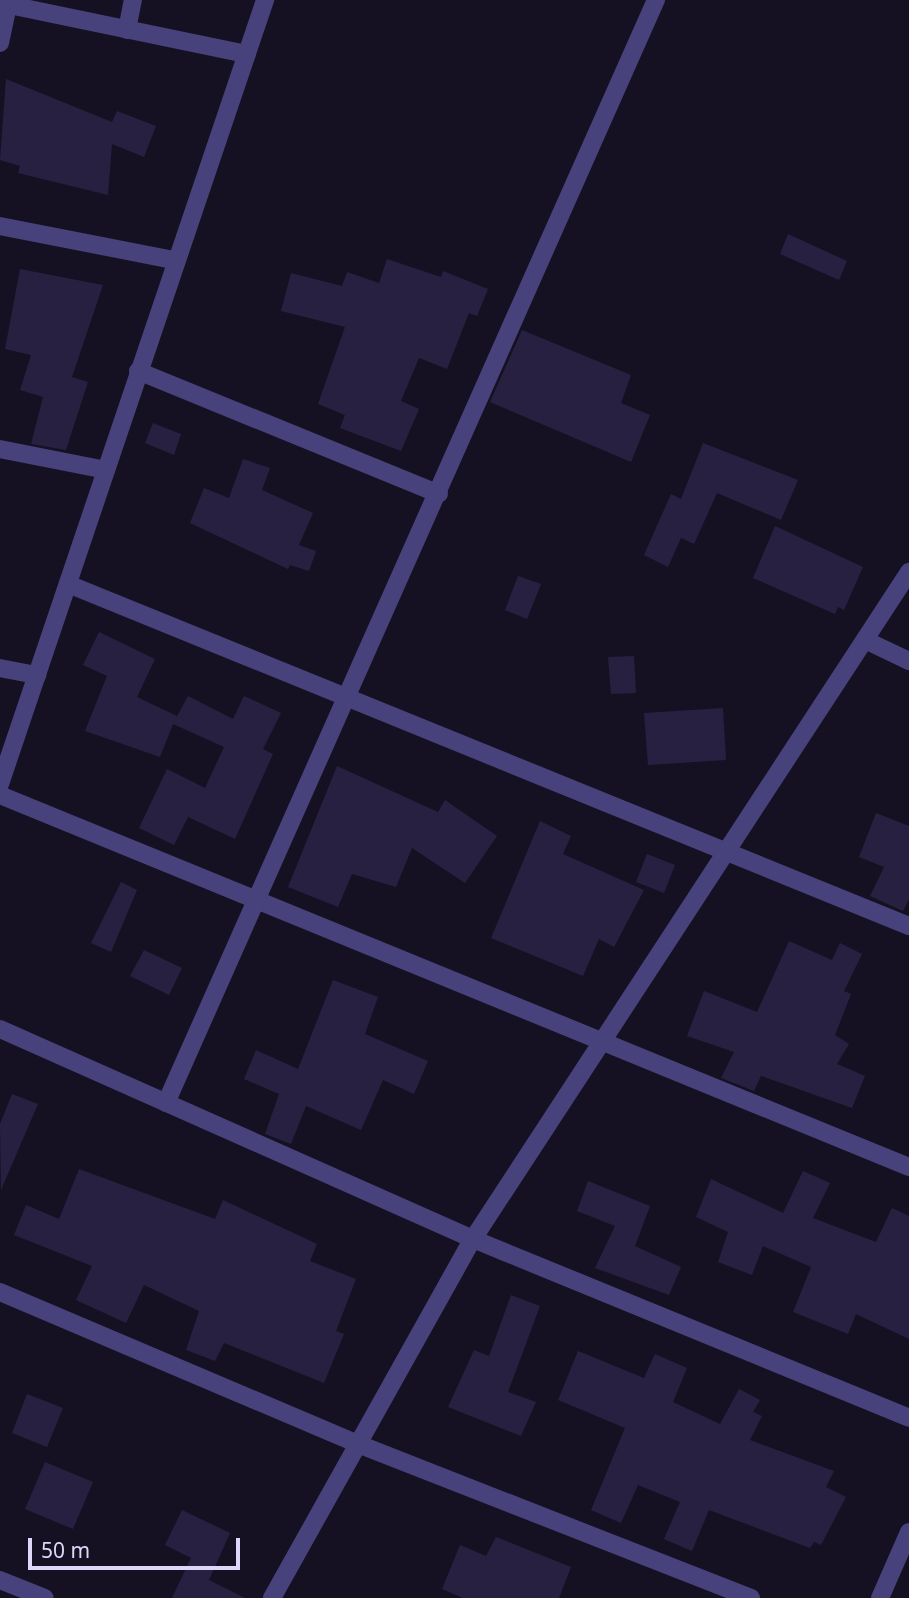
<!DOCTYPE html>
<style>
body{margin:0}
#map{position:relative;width:909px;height:1598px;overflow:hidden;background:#151122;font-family:"Noto Sans",sans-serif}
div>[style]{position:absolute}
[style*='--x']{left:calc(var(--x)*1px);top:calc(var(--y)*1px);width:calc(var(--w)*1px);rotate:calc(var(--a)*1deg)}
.building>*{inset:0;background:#282040}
.minor>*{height:18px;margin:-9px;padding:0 9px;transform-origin:9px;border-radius:9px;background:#47427b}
span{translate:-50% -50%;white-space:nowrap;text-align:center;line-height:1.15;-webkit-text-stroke:7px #151122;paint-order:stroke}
.scale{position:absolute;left:28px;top:1538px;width:212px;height:32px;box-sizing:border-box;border:4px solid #ddd7fa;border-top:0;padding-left:9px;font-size:21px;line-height:24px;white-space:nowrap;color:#ddd7fa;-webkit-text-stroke:5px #151122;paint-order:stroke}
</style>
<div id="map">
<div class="building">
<div style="clip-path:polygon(6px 79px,112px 122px,117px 111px,156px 126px,144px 157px,112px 144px,108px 195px,18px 173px,20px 166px,0 160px)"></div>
<div style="clip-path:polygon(788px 234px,847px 261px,839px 280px,780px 254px)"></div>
<div style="clip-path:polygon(387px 259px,441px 277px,443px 271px,488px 289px,477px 316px,469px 313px,447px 369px,419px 358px,401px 401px,419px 409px,401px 451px,340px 428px,345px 415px,318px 404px,345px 327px,281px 311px,291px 273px,342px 286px,347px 272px,379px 283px)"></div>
<div style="clip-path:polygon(20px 269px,103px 285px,72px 377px,88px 382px,66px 450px,31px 444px,43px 397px,20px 390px,31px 355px,5px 349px)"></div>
<div style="clip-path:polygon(522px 330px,631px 375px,621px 403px,650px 415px,631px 462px,490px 402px)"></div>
<div style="clip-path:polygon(153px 423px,181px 434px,174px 455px,145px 443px)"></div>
<div style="clip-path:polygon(703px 443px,798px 480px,781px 520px,717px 493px,694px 544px,681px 538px,668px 567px,644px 555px,671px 494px,681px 499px)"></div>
<div style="clip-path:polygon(243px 459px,270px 468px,262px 490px,313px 513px,299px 545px,316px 551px,309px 571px,290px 565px,288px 569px,190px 523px,204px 488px,229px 498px)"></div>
<div style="clip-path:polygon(775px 526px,863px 567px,844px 610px,838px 607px,835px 614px,753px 578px)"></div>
<div style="clip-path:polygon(518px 576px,541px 584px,527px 619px,505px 610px)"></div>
<div style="clip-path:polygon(99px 632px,155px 659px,137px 697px,177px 716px,175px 720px,188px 696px,233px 719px,244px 696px,281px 713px,263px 749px,273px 754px,235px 839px,188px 817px,174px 845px,139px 828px,167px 769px,205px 788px,224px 747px,173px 724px,160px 757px,85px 731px,107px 676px,83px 665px)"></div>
<div style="clip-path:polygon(634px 656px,636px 693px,611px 694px,608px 657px)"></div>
<div style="clip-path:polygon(723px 708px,726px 760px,648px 765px,644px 713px)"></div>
<div style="clip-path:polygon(337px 766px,438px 812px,445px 800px,497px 836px,465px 883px,412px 848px,396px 887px,352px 874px,338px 907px,288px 887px)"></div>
<div style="clip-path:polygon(876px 813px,909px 826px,909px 899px,903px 911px,870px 896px,884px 867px,859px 857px)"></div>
<div style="clip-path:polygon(540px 821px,571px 836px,563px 854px,644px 890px,614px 947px,599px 939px,583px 976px,491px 938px)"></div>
<div style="clip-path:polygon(647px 854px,675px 865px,664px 893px,636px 882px)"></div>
<div style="clip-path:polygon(121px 882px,137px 890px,111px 952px,91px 943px)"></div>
<div style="clip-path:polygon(789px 941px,832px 960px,840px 943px,862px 954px,844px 991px,851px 994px,835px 1035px,849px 1044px,837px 1064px,865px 1076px,852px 1108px,761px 1076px,754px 1091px,721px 1078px,734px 1052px,687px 1036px,704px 991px,757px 1012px)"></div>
<div style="clip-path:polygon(144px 950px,182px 968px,169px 995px,130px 976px)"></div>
<div style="clip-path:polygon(333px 980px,378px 997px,365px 1034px,428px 1061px,414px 1094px,383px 1080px,361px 1130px,306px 1106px,291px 1144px,265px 1134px,279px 1094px,244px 1079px,256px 1050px,298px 1069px)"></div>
<div style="clip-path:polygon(12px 1094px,38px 1104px,1px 1190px,0 1124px)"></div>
<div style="clip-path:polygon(79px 1169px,215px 1219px,223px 1200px,317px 1244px,310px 1261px,356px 1279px,336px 1331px,344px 1334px,324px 1383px,224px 1343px,215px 1361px,186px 1350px,199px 1311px,144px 1285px,126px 1323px,76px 1300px,92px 1266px,14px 1235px,26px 1205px,59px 1219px)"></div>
<div style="clip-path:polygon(803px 1171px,830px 1183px,813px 1218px,876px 1242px,892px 1208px,909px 1216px,909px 1339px,856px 1314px,848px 1334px,793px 1312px,811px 1267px,763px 1246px,752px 1275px,718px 1262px,728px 1232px,696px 1217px,711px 1179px,783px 1213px)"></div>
<div style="clip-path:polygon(588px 1181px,650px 1206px,635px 1246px,681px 1267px,669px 1295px,595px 1268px,615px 1226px,577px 1211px)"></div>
<div style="clip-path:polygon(511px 1295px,540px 1306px,508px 1392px,536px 1402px,521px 1436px,448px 1407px,474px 1350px,489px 1356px)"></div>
<div style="clip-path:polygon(578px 1351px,644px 1378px,655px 1354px,687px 1368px,673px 1402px,720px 1424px,739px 1389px,760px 1400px,753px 1412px,762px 1416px,750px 1440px,834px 1471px,826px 1487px,846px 1497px,821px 1545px,814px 1542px,810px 1548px,709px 1510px,692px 1551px,664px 1539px,680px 1502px,638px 1485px,621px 1523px,591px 1510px,625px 1428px,558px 1400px)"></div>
<div style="clip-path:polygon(27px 1394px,63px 1408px,47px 1447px,12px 1433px)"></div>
<div style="clip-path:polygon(45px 1462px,93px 1482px,73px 1529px,25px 1509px)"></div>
<div style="clip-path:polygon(182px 1510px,230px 1533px,209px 1580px,245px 1598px,172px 1598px,191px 1558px,165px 1545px)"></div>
<div style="clip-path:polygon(496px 1537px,571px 1567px,559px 1598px,463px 1598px,442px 1589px,460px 1545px,486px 1556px)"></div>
</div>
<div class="minor">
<div style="--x:0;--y:3;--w:252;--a:11.7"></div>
<div style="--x:127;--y:30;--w:31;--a:-79"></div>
<div style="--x:0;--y:43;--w:39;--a:-78"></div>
<div style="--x:0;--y:226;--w:176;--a:11.1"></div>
<div style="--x:138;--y:371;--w:325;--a:22.2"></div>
<div style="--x:0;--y:449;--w:108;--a:11.2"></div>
<div style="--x:68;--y:584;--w:908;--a:22.13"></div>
<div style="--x:865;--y:640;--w:49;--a:25.5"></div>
<div style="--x:0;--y:668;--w:38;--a:11"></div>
<div style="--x:0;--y:784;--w:828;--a:-71.32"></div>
<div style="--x:0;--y:795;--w:982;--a:22.26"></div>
<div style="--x:0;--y:1029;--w:518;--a:23.94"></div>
<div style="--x:473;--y:1239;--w:471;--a:22.3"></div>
<div style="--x:166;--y:1103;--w:1207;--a:-66.05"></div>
<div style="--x:0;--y:1292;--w:389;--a:23"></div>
<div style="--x:358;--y:1444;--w:422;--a:21.4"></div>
<div style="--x:0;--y:1580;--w:48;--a:21.8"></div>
<div style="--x:272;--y:1598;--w:411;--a:-60.8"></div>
<div style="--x:473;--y:1239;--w:797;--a:-56.83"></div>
<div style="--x:880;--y:1598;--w:72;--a:-66.3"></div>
</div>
<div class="scale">50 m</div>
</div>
